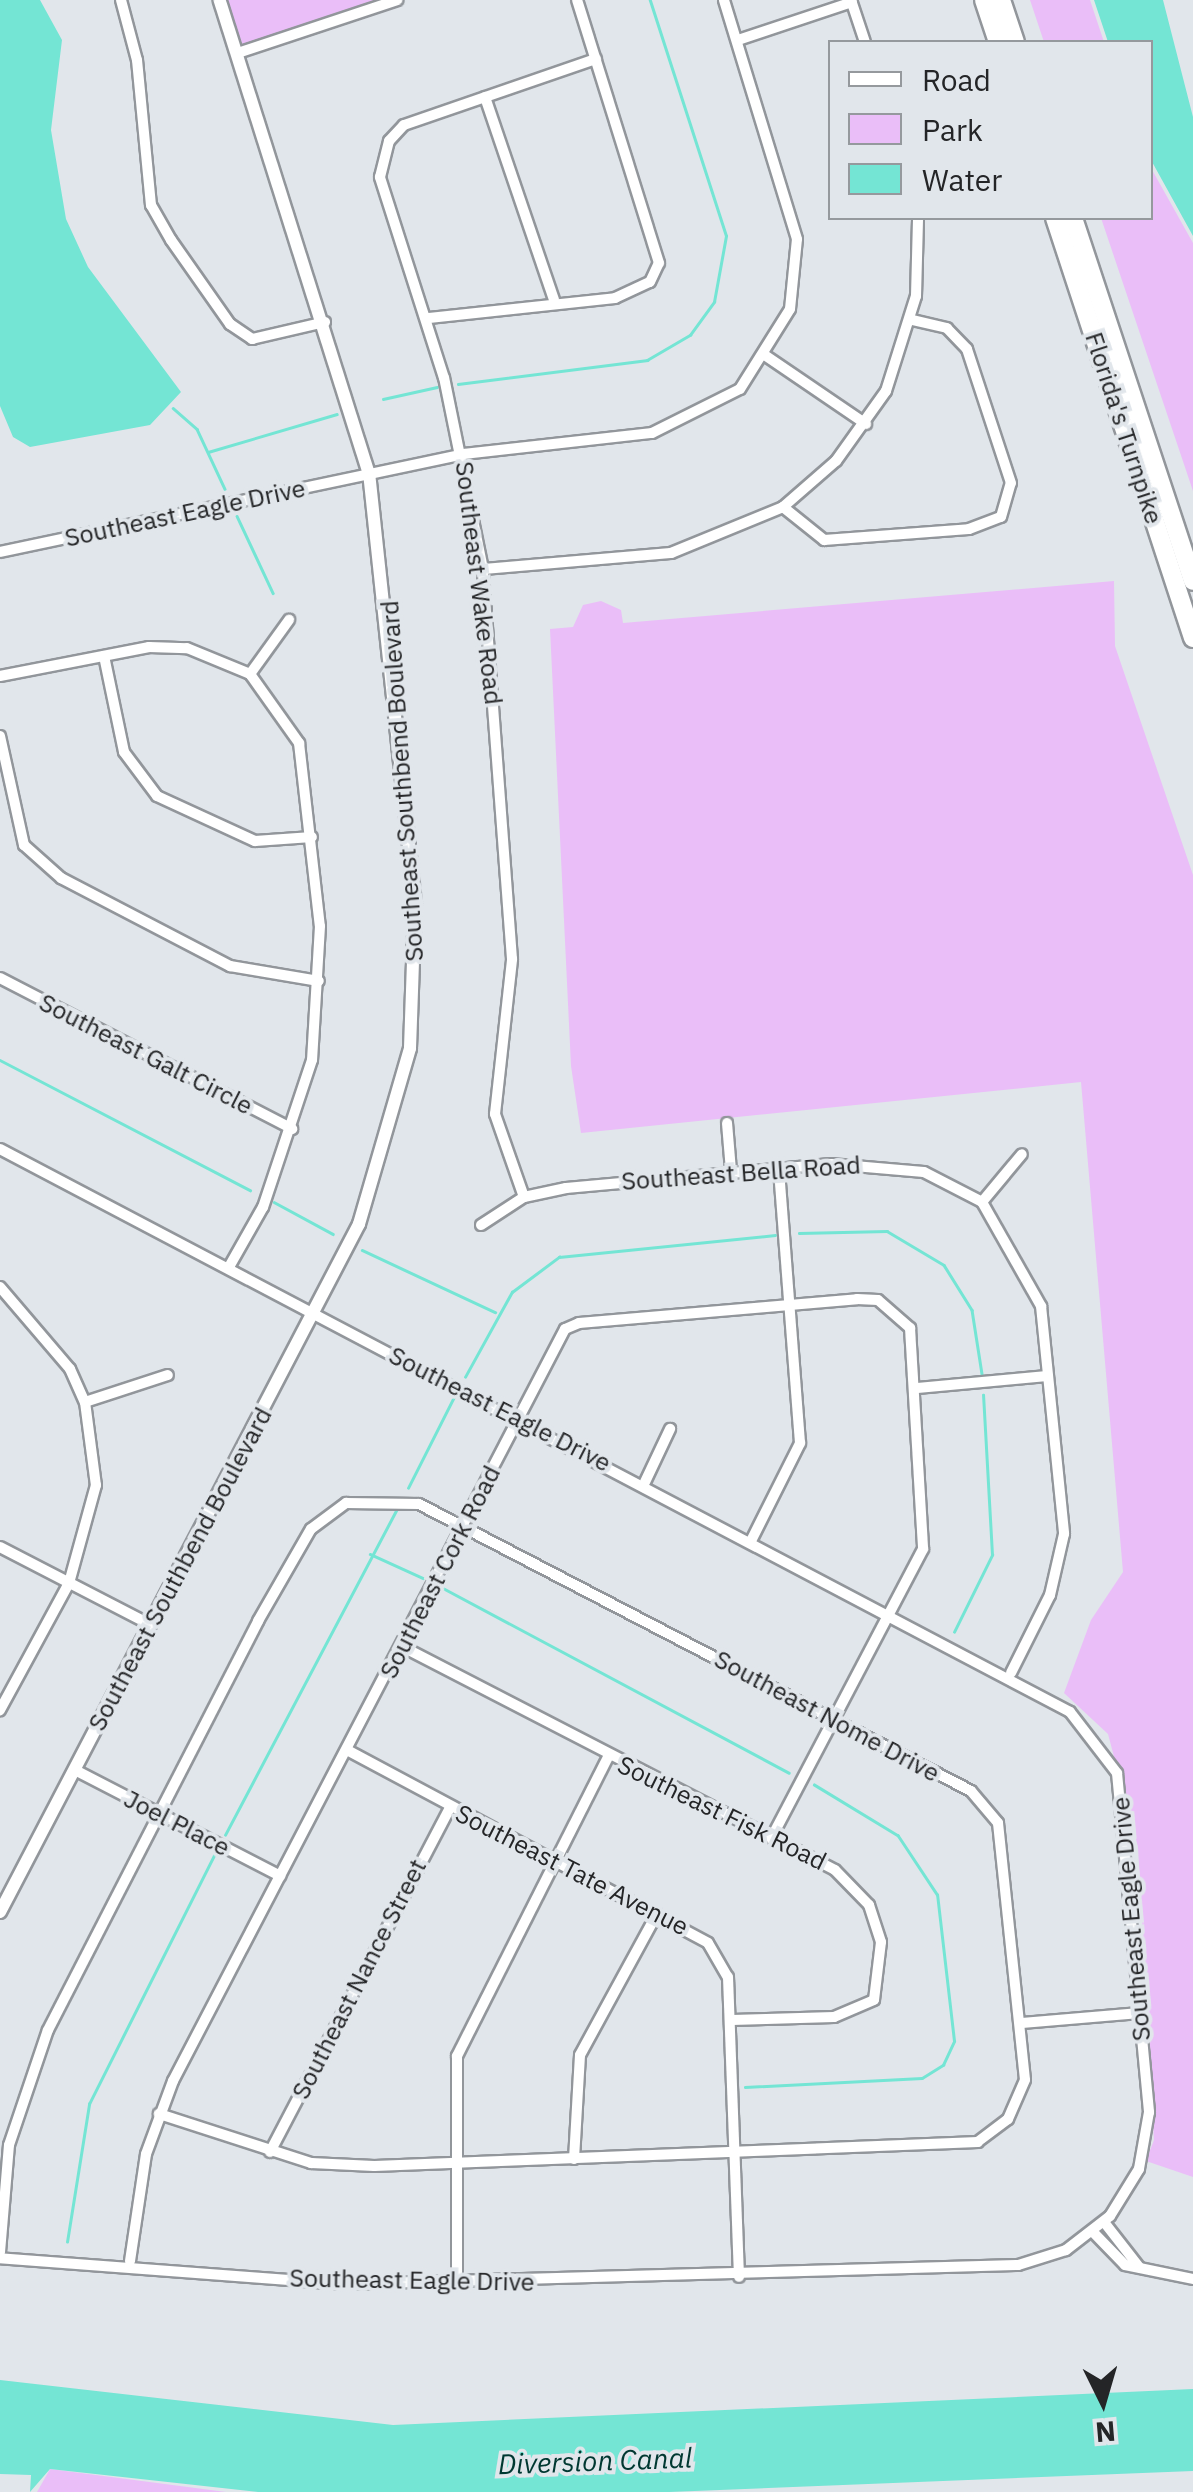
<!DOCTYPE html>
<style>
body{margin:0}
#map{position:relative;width:1193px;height:2492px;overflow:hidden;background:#e1e6eb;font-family:"IBM Plex Sans",sans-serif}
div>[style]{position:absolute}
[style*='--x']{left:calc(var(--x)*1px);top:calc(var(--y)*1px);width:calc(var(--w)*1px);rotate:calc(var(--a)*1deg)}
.green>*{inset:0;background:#eabef8}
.water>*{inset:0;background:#74e5d4}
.stream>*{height:2.5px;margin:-1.25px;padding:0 1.25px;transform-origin:1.25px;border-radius:1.25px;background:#74e5d4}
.roads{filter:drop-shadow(2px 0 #92969b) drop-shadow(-2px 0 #92969b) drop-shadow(0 2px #92969b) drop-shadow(0 -2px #92969b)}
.minor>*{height:10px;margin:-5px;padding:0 5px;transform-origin:5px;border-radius:5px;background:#fff}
.tertiary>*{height:12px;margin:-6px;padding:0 6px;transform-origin:6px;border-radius:6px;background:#fff}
.motorway>*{height:18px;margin:-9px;padding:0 9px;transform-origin:9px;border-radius:9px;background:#fff}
span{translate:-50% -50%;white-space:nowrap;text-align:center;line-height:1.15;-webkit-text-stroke:8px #e1e6eb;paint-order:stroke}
.street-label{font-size:25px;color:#242527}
.water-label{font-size:28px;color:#003831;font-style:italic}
.legend{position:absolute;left:828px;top:40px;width:325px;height:180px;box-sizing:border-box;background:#e1e6eb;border:2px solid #95999d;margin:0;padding:12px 18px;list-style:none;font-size:30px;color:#242527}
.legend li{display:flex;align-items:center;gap:20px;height:50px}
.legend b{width:50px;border:2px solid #95999d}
.north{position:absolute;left:1053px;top:2352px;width:100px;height:100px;-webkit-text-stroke:8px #e1e6eb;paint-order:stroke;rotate:175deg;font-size:28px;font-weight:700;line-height:40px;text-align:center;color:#242527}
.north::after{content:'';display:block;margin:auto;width:35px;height:45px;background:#242527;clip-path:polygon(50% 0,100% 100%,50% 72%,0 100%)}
</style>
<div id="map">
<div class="green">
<div style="clip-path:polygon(227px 0,380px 0,242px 45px)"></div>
<div style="clip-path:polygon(1030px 0,1090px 0,1104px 42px,1044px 42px)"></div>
<div style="clip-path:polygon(1151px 168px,1193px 243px,1193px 491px,1101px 218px,1150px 218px)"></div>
<div style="clip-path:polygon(1114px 581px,1115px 646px,1193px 875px,1193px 2177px,1146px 2161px,1154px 2140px,1138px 1847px,1108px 1734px,1064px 1693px,1091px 1620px,1123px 1572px,1081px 1082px,581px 1133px,571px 1066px,550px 629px,573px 627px,583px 605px,601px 601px,621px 610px,623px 623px)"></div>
<div style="clip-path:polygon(50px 2469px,226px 2492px,258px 2492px,37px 2492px)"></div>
</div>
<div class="water">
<div style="clip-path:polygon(0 0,40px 0,62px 40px,51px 130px,66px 219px,88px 267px,181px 392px,150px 425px,30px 447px,13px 437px,0 406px)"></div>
<div style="clip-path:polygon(1094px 0,1163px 0,1193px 117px,1193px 236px,1151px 160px,1150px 42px,1108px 42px)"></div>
<div style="clip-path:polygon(0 2380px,393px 2425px,1193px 2389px,1193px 2471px,669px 2492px,258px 2492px,50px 2469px,30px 2492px,31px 2475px,0 2474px)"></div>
</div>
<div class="stream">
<div style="--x:458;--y:384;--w:191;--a:-7.2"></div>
<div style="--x:647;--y:360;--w:50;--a:-30.2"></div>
<div style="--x:690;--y:335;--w:41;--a:-54"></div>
<div style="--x:714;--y:302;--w:67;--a:-79.7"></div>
<div style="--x:726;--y:236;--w:248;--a:-107.9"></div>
<div style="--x:383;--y:399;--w:55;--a:-12.5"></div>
<div style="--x:173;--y:408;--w:32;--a:41"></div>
<div style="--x:197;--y:429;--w:66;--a:65"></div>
<div style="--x:208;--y:452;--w:134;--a:-16.4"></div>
<div style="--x:237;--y:516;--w:85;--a:64.9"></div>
<div style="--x:0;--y:1060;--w:282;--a:27.5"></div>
<div style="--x:274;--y:1202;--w:67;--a:28.5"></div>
<div style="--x:799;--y:1233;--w:88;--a:-1.3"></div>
<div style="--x:887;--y:1231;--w:66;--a:30.8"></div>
<div style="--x:944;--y:1265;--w:53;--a:58.1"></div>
<div style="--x:972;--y:1310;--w:65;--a:81.1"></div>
<div style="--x:362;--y:1250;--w:147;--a:25"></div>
<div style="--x:465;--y:1377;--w:97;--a:-61.1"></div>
<div style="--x:512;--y:1292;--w:59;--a:-36.7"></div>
<div style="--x:559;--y:1257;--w:217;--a:-5.8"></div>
<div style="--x:408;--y:1488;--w:102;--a:-63.2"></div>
<div style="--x:370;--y:1554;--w:58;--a:24.4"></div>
<div style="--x:443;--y:1588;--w:392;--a:28.1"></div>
<div style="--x:954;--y:1632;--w:86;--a:-63.7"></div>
<div style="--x:992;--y:1555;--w:160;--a:-93.2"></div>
<div style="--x:225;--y:1835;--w:369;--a:-62.2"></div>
<div style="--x:745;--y:2087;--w:177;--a:-2.9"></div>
<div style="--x:922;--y:2078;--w:25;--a:-32"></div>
<div style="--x:943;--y:2065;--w:26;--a:-65"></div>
<div style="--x:954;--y:2041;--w:147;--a:-96.6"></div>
<div style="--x:937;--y:1895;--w:71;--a:-123.5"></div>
<div style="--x:898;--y:1836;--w:98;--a:-148.7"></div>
<div style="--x:67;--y:2242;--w:140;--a:-80.9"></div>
<div style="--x:89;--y:2104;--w:279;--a:-63.3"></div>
</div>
<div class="roads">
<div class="minor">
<div style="--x:121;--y:0;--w:62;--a:75.1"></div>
<div style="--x:137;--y:60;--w:146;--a:84.5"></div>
<div style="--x:151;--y:205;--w:40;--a:60.3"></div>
<div style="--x:171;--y:240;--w:103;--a:54.9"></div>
<div style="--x:230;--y:324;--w:27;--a:34"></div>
<div style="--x:252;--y:339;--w:75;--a:-13.1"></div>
<div style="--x:851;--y:0;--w:44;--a:71.6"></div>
<div style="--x:738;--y:40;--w:120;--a:-18.4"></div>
<div style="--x:238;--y:53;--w:168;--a:-18.4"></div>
<div style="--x:485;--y:97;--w:214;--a:71.2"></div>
<div style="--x:429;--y:318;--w:187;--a:-6.1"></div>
<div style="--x:615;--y:298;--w:38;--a:-25"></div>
<div style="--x:650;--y:282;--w:21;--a:-65"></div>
<div style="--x:659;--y:263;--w:275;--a:-107.3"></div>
<div style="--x:766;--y:356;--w:121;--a:34.2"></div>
<div style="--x:783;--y:507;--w:53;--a:38.8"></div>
<div style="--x:824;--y:540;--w:145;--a:-4.3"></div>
<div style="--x:969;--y:529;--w:34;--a:-21"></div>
<div style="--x:1001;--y:517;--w:35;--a:-74"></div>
<div style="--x:1011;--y:483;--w:141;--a:-108.2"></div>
<div style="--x:967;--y:349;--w:29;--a:-134"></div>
<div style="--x:947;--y:328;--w:36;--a:-167"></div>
<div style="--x:0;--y:552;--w:474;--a:-11.9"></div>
<div style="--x:464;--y:454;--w:189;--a:-6.4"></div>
<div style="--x:652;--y:433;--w:98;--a:-26.6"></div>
<div style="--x:740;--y:389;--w:94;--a:-58"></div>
<div style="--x:790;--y:309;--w:70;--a:-84.3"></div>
<div style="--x:797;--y:239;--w:250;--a:-107"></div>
<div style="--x:483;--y:569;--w:189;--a:-4.9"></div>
<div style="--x:671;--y:553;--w:121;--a:-22.3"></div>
<div style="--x:783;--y:507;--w:70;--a:-41"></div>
<div style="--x:836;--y:461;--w:86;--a:-54.5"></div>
<div style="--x:886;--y:391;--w:100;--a:-72.5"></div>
<div style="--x:916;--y:296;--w:78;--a:-88.5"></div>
<div style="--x:104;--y:656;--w:98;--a:78.2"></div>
<div style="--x:124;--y:752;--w:55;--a:53.1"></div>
<div style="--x:157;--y:796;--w:108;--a:24.7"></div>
<div style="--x:255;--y:841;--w:57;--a:-4"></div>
<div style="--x:250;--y:674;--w:67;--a:-54.2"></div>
<div style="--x:0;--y:676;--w:152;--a:-11"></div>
<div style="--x:149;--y:647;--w:38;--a:2"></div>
<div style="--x:187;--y:648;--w:68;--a:22.4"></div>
<div style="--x:250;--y:674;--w:85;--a:54.6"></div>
<div style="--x:299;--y:743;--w:184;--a:83.5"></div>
<div style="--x:320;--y:926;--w:134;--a:93.4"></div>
<div style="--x:312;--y:1060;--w:155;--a:108.4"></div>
<div style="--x:263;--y:1207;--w:69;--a:119.5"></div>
<div style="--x:0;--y:736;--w:112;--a:77.6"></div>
<div style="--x:24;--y:845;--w:50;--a:41.7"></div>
<div style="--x:61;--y:878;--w:191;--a:27.5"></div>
<div style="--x:230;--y:966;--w:90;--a:9.6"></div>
<div style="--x:0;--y:978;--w:329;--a:27.3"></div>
<div style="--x:727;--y:1123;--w:48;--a:85.2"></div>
<div style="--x:0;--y:1149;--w:1209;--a:27.75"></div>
<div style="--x:1070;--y:1712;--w:77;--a:52.4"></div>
<div style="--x:1117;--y:1773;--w:341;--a:84.6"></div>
<div style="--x:1149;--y:2112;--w:58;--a:100"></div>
<div style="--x:1139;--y:2169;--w:55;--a:121.7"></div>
<div style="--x:1110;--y:2216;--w:56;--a:142.3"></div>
<div style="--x:1066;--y:2250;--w:50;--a:162.6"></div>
<div style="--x:1018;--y:2265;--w:676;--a:178.39"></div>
<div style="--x:342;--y:2284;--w:343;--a:-175.7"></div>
<div style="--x:524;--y:1197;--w:88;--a:-109.3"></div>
<div style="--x:495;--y:1114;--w:156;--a:-83.7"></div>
<div style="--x:512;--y:959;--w:391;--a:-94.3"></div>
<div style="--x:483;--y:569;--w:195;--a:-101.5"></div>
<div style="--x:444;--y:378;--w:211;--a:-107.7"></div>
<div style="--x:380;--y:177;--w:37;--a:-76"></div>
<div style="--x:389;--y:141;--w:22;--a:-47"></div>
<div style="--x:404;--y:125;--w:203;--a:-19"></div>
<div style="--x:982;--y:1202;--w:62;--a:-50.2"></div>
<div style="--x:481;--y:1225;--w:51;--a:-33.1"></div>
<div style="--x:524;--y:1197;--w:43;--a:-12.1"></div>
<div style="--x:566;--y:1188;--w:266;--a:-5.2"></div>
<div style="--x:831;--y:1164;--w:93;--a:4.9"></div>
<div style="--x:924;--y:1172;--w:65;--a:27.3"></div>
<div style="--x:982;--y:1202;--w:120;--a:60.4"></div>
<div style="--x:1041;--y:1306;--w:229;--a:84.2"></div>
<div style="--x:1064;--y:1534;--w:63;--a:102.9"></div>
<div style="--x:1050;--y:1595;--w:87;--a:116.6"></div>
<div style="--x:0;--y:1287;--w:108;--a:49.5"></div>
<div style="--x:70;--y:1369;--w:36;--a:66"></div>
<div style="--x:85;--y:1402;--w:84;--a:82.5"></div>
<div style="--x:96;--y:1485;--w:102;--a:105.4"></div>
<div style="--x:69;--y:1583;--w:145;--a:118.5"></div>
<div style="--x:917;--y:1388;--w:131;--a:-5.3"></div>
<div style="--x:85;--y:1402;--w:87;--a:-18"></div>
<div style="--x:645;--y:1482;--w:59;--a:-64.7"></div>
<div style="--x:751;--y:1541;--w:110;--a:-63.4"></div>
<div style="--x:800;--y:1443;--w:276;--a:-94.4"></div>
<div style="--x:0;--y:1547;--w:170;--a:27.3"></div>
<div style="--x:403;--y:1647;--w:486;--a:27.3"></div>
<div style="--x:835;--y:1870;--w:49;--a:45.8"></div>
<div style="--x:869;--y:1905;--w:39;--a:72"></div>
<div style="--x:881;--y:1942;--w:58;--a:96.9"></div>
<div style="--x:874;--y:2000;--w:43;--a:157"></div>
<div style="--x:834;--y:2017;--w:102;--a:178.3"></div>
<div style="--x:347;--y:1750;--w:409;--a:28.1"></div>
<div style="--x:708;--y:1943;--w:39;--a:60"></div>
<div style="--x:728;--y:1977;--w:300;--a:87.9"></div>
<div style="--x:75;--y:1770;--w:231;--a:27.3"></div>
<div style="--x:1021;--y:2023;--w:120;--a:-4.8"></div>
<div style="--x:270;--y:2152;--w:389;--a:-62.4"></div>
<div style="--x:574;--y:2159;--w:104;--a:-86.7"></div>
<div style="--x:580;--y:2055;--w:161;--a:-61.4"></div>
<div style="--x:1104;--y:2222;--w:58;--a:52"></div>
<div style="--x:1093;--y:2232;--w:46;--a:45.9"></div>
<div style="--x:1125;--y:2265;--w:69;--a:11.6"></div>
<div style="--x:0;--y:2252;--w:107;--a:-85.2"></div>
<div style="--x:9;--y:2145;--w:121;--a:-71.3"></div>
<div style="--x:48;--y:2030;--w:460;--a:-62.8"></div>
<div style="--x:258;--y:1621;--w:106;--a:-60.1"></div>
<div style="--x:311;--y:1529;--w:44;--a:-36.6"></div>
<div style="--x:346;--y:1503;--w:73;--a:0.8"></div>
<div style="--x:419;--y:1504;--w:622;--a:27.47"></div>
<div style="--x:971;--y:1791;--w:42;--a:49.8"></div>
<div style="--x:998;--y:1823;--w:258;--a:84"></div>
<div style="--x:1025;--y:2080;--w:43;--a:113.6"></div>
<div style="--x:1008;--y:2119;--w:38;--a:143"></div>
<div style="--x:978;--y:2142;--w:604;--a:177.72"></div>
<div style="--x:374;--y:2166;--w:63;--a:-177.3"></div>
<div style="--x:311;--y:2163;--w:160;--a:-162.1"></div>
<div style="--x:130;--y:2261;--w:108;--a:-81.5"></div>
<div style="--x:146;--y:2154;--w:78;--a:-69.7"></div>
<div style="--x:173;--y:2081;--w:848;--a:-62.47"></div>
<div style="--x:565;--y:1329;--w:15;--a:-23"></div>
<div style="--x:579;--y:1323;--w:279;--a:-4.9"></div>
<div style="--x:857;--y:1299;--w:21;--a:3"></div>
<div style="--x:878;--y:1300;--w:43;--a:41.2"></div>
<div style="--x:910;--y:1328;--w:221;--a:86.6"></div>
<div style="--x:923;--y:1549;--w:327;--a:117.7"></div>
<div style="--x:457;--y:2284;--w:228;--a:-90"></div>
<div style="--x:457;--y:2056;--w:335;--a:-63.2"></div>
</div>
<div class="tertiary">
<div style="--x:0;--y:1912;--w:776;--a:-62.44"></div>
<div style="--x:359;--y:1224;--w:183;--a:-73.8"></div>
<div style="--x:410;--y:1048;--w:145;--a:-88"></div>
<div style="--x:415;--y:903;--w:431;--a:-96.1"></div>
<div style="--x:369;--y:474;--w:497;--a:-107.5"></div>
</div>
<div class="motorway">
<div style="--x:984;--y:0;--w:44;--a:71.6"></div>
<div style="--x:1001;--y:0;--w:44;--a:71.6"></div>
<div style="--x:1055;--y:218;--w:442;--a:71.8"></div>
<div style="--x:1073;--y:218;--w:382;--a:71.7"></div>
</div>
</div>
<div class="street-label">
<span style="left:1124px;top:428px;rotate:72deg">Florida's Turnpike</span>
<span style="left:185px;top:513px;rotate:-12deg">Southeast Eagle Drive</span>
<span style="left:479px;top:583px;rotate:83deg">Southeast Wake Road</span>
<span style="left:402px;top:781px;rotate:-94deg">Southeast Southbend Boulevard</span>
<span style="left:146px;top:1054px;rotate:27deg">Southeast Galt Circle</span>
<span style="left:741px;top:1173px;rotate:-4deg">Southeast Bella Road</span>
<span style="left:500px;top:1409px;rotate:27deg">Southeast Eagle Drive</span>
<span style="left:180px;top:1569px;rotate:-62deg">Southeast Southbend Boulevard</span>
<span style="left:440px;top:1572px;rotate:-63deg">Southeast Cork Road</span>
<span style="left:827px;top:1716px;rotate:28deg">Southeast Nome Drive</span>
<span style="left:722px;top:1813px;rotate:26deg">Southeast Fisk Road</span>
<span style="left:177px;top:1823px;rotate:27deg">Joel Place</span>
<span style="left:572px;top:1870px;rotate:27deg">Southeast Tate Avenue</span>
<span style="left:1131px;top:1919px;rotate:-95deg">Southeast Eagle Drive</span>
<span style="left:359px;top:1979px;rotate:-63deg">Southeast Nance Street</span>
<span style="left:412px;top:2280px;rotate:1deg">Southeast Eagle Drive</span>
</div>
<div class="water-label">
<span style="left:595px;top:2461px;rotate:-2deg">Diversion Canal</span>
</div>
<ul class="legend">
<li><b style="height:12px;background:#fff"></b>Road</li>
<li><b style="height:28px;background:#eabef8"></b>Park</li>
<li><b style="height:28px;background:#74e5d4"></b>Water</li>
</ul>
<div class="north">N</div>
</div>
